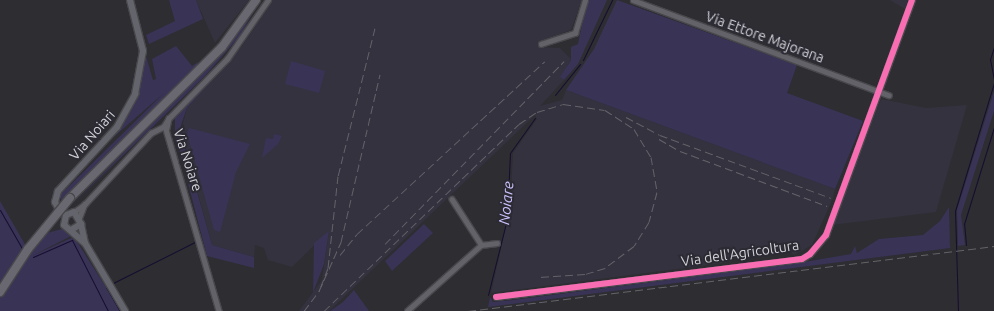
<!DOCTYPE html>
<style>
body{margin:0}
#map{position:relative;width:994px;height:311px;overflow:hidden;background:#2d2d32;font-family:Ubuntu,sans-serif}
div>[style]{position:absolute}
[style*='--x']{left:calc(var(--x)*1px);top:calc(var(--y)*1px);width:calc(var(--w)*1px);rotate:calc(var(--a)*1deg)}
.built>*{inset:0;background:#34323f}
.green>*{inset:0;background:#393356}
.stream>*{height:1px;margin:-0.5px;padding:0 0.5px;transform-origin:0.5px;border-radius:0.5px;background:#170d30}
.roads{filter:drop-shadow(1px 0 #48484c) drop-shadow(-1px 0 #48484c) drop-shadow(0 1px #48484c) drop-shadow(0 -1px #48484c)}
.street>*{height:4.5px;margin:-2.25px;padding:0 2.25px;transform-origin:2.25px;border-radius:2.25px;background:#636269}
.secondary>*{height:6px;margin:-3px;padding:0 3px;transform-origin:3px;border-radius:3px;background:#64646c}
.highway>*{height:8px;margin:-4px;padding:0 4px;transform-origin:4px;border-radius:4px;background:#696870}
.rail>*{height:1px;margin-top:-0.5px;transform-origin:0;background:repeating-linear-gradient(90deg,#636368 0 8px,transparent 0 12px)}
.bridges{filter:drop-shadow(1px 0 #48484c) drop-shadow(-1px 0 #48484c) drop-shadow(0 1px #48484c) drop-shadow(0 -1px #48484c)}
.highway-bridge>*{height:8px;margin:-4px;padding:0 4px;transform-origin:4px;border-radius:4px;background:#696870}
.cycleway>*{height:6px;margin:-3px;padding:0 3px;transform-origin:3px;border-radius:3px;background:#f96db3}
span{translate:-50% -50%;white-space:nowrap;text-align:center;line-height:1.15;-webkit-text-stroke:4px #2c2b34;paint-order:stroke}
.street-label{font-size:14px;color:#d1d1d7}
.water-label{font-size:15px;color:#c9c1fb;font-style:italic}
</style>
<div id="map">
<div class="built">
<div style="clip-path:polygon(196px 0,249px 0,215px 43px)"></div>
<div style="clip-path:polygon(273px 0,582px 0,571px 30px,539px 42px,541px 47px,560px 48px,571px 59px,561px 77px,564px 80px,540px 106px,562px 100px,566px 90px,835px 189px,833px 198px,812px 245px,794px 255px,787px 249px,736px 256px,731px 262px,491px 293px,510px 209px,513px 153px,537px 119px,535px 115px,329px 311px,299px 311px,322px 280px,329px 231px,292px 267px,268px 260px,264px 248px,255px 245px,254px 257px,212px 245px,181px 131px,187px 108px,242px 46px)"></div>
<div style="clip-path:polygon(890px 0,908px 0,905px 9px)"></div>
<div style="clip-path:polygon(881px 99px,926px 108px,967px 105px,936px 212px,832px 225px)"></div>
</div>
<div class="green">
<div style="clip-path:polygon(169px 0,196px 0,203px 19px,149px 44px,146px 35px,175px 21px)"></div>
<div style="clip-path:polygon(260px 0,240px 36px,205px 76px,72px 205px,209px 66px)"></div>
<div style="clip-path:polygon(587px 0,607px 0,578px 64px,564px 80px,560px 77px,571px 60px,571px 47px,578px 44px)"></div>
<div style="clip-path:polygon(617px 0,797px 65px,787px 93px,863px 121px,835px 189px,566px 90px,594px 49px)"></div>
<div style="clip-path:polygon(176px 46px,192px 66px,198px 62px,196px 69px,62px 205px,60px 195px,164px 93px,109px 141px,136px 99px,146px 56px,153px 80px,156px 79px,152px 59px)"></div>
<div style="clip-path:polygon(291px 61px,325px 71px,319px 93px,285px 84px)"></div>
<div style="clip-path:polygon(217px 75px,187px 108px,181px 125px,183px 142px,212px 245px,254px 257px,254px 268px,207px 256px,175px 133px,175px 116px)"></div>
<div style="clip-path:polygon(994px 91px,994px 111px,961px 215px,965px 245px,958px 246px,957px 210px)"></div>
<div style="clip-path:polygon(189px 128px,250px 144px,236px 172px,220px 232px,214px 230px,187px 133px)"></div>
<div style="clip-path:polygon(274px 134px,282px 136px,278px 144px,262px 158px,266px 138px,273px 139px)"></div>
<div style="clip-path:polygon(0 201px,30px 253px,47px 233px,62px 229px,71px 236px,32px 256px,71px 238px,76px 240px,121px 311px,0 311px)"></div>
<div style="clip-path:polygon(949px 207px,950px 248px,488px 307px,490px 297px,493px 302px,513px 300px,798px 263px,851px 254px,855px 246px,857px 253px,879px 239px,923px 235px,940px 221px)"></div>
<div style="clip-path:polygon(424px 224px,433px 233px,392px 271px,385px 261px)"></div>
<div style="clip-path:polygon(329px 231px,324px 264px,313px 293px,314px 243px)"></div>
<div style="clip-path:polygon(354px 290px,369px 311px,330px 311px,343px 302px)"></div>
</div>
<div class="stream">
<div style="--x:994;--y:47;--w:13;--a:108"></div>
<div style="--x:990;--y:59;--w:21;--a:79"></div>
<div style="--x:583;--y:60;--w:67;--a:-64.2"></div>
<div style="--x:555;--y:95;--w:40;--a:-51"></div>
<div style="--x:0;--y:210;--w:46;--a:60.1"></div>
<div style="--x:966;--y:245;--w:21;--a:-95"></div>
<div style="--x:964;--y:224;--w:102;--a:-72.8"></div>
<div style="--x:33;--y:257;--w:43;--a:-23.6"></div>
<div style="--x:72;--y:240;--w:80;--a:63.1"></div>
<div style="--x:113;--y:283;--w:92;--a:-26.6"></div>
<div style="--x:106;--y:287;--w:28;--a:60"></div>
<div style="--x:488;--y:295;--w:78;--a:-76"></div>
<div style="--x:507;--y:219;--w:66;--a:-87.4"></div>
<div style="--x:510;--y:153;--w:43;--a:-54.5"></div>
<div style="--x:958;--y:311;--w:100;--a:-91.7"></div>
<div style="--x:955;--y:211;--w:134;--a:-73.1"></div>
</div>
<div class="roads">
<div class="street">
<div style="--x:633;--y:0;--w:273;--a:20.4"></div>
<div style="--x:541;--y:44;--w:36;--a:-18"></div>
<div style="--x:575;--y:33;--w:34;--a:-73"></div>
<div style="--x:169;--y:118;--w:83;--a:-45.5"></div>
<div style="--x:227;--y:59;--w:72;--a:-55.2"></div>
<div style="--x:164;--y:126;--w:9;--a:-58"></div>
<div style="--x:169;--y:118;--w:10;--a:101"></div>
<div style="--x:85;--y:204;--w:97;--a:-47.1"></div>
<div style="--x:151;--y:133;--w:16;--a:-27"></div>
<div style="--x:165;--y:126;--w:193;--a:73.7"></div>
<div style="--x:74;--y:212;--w:14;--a:-36"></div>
<div style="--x:85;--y:204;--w:14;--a:111"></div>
<div style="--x:481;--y:245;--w:16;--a:-7"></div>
<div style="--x:496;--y:297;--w:308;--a:-7.1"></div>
<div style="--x:802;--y:259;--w:9;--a:-32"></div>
<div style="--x:810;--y:254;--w:25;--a:-50"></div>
<div style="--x:826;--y:235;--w:250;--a:-69.9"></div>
<div style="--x:407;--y:311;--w:99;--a:-41.7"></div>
<div style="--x:481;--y:245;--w:54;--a:-122.8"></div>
</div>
<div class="secondary">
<div style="--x:59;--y:210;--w:9;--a:-117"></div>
<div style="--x:55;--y:202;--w:11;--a:-75"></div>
<div style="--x:58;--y:191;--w:87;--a:-47.3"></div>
<div style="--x:117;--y:127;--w:38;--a:-61"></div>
<div style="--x:135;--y:94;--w:44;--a:-79.5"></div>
<div style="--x:143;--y:51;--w:53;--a:-104.3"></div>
<div style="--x:71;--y:230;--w:12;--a:-31"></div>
<div style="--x:81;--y:224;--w:14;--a:-120"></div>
<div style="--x:74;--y:212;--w:9;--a:159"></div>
<div style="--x:66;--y:215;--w:10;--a:101"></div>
<div style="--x:64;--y:225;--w:28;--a:41"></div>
<div style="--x:85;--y:243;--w:19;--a:-102"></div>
<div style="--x:85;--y:243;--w:79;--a:59.5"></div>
</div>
<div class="highway">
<div style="--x:70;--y:198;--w:214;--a:-44.8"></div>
<div style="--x:222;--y:47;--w:58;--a:-54.1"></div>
</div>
</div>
<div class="rail">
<div style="--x:375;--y:28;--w:153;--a:104"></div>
<div style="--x:338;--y:176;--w:93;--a:96.2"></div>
<div style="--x:328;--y:268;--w:25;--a:111"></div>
<div style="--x:319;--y:291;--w:54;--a:-65.8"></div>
<div style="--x:341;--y:242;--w:172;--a:-76.9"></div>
<div style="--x:626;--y:117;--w:38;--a:28"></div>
<div style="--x:660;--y:135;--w:182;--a:20.2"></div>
<div style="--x:659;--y:139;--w:24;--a:30"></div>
<div style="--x:680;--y:151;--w:157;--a:20.5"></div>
<div style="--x:385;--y:244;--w:256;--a:-45.6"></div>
<div style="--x:340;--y:255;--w:27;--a:-51"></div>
<div style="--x:357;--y:234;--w:255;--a:-42.6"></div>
<div style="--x:304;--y:311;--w:25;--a:-53"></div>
<div style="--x:324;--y:311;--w:270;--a:-43.8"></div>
<div style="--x:519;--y:124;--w:22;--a:-34"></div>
<div style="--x:537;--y:112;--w:27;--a:-17"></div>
<div style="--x:563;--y:104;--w:42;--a:8.1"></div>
<div style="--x:605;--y:110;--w:35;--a:33"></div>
<div style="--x:634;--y:129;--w:33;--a:59"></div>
<div style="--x:651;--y:157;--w:36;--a:80"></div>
<div style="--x:657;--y:192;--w:31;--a:105"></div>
<div style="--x:649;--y:222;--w:28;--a:122"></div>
<div style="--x:634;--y:246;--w:36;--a:143"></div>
<div style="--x:605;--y:268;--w:21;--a:163"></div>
<div style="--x:585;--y:274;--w:46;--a:176.3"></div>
<div style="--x:468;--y:311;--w:530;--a:-7.04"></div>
</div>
<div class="bridges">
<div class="highway-bridge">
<div style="--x:0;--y:292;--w:51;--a:-56.9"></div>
<div style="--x:28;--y:249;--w:66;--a:-50.5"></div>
</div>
</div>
<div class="cycleway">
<div style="--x:496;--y:297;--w:308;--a:-7.1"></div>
<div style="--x:802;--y:259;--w:9;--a:-32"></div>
<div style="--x:810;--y:254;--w:25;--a:-50"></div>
<div style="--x:826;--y:235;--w:250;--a:-69.9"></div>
</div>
<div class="street-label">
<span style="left:765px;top:37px;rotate:20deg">Via Ettore Majorana</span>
<span style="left:92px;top:135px;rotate:-49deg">Via Noiari</span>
<span style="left:188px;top:160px;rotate:72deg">Via Noiare</span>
<span style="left:740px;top:253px;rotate:-8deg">Via dell'Agricoltura</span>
</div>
<div class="water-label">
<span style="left:506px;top:203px;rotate:-84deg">Noiare</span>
</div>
</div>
